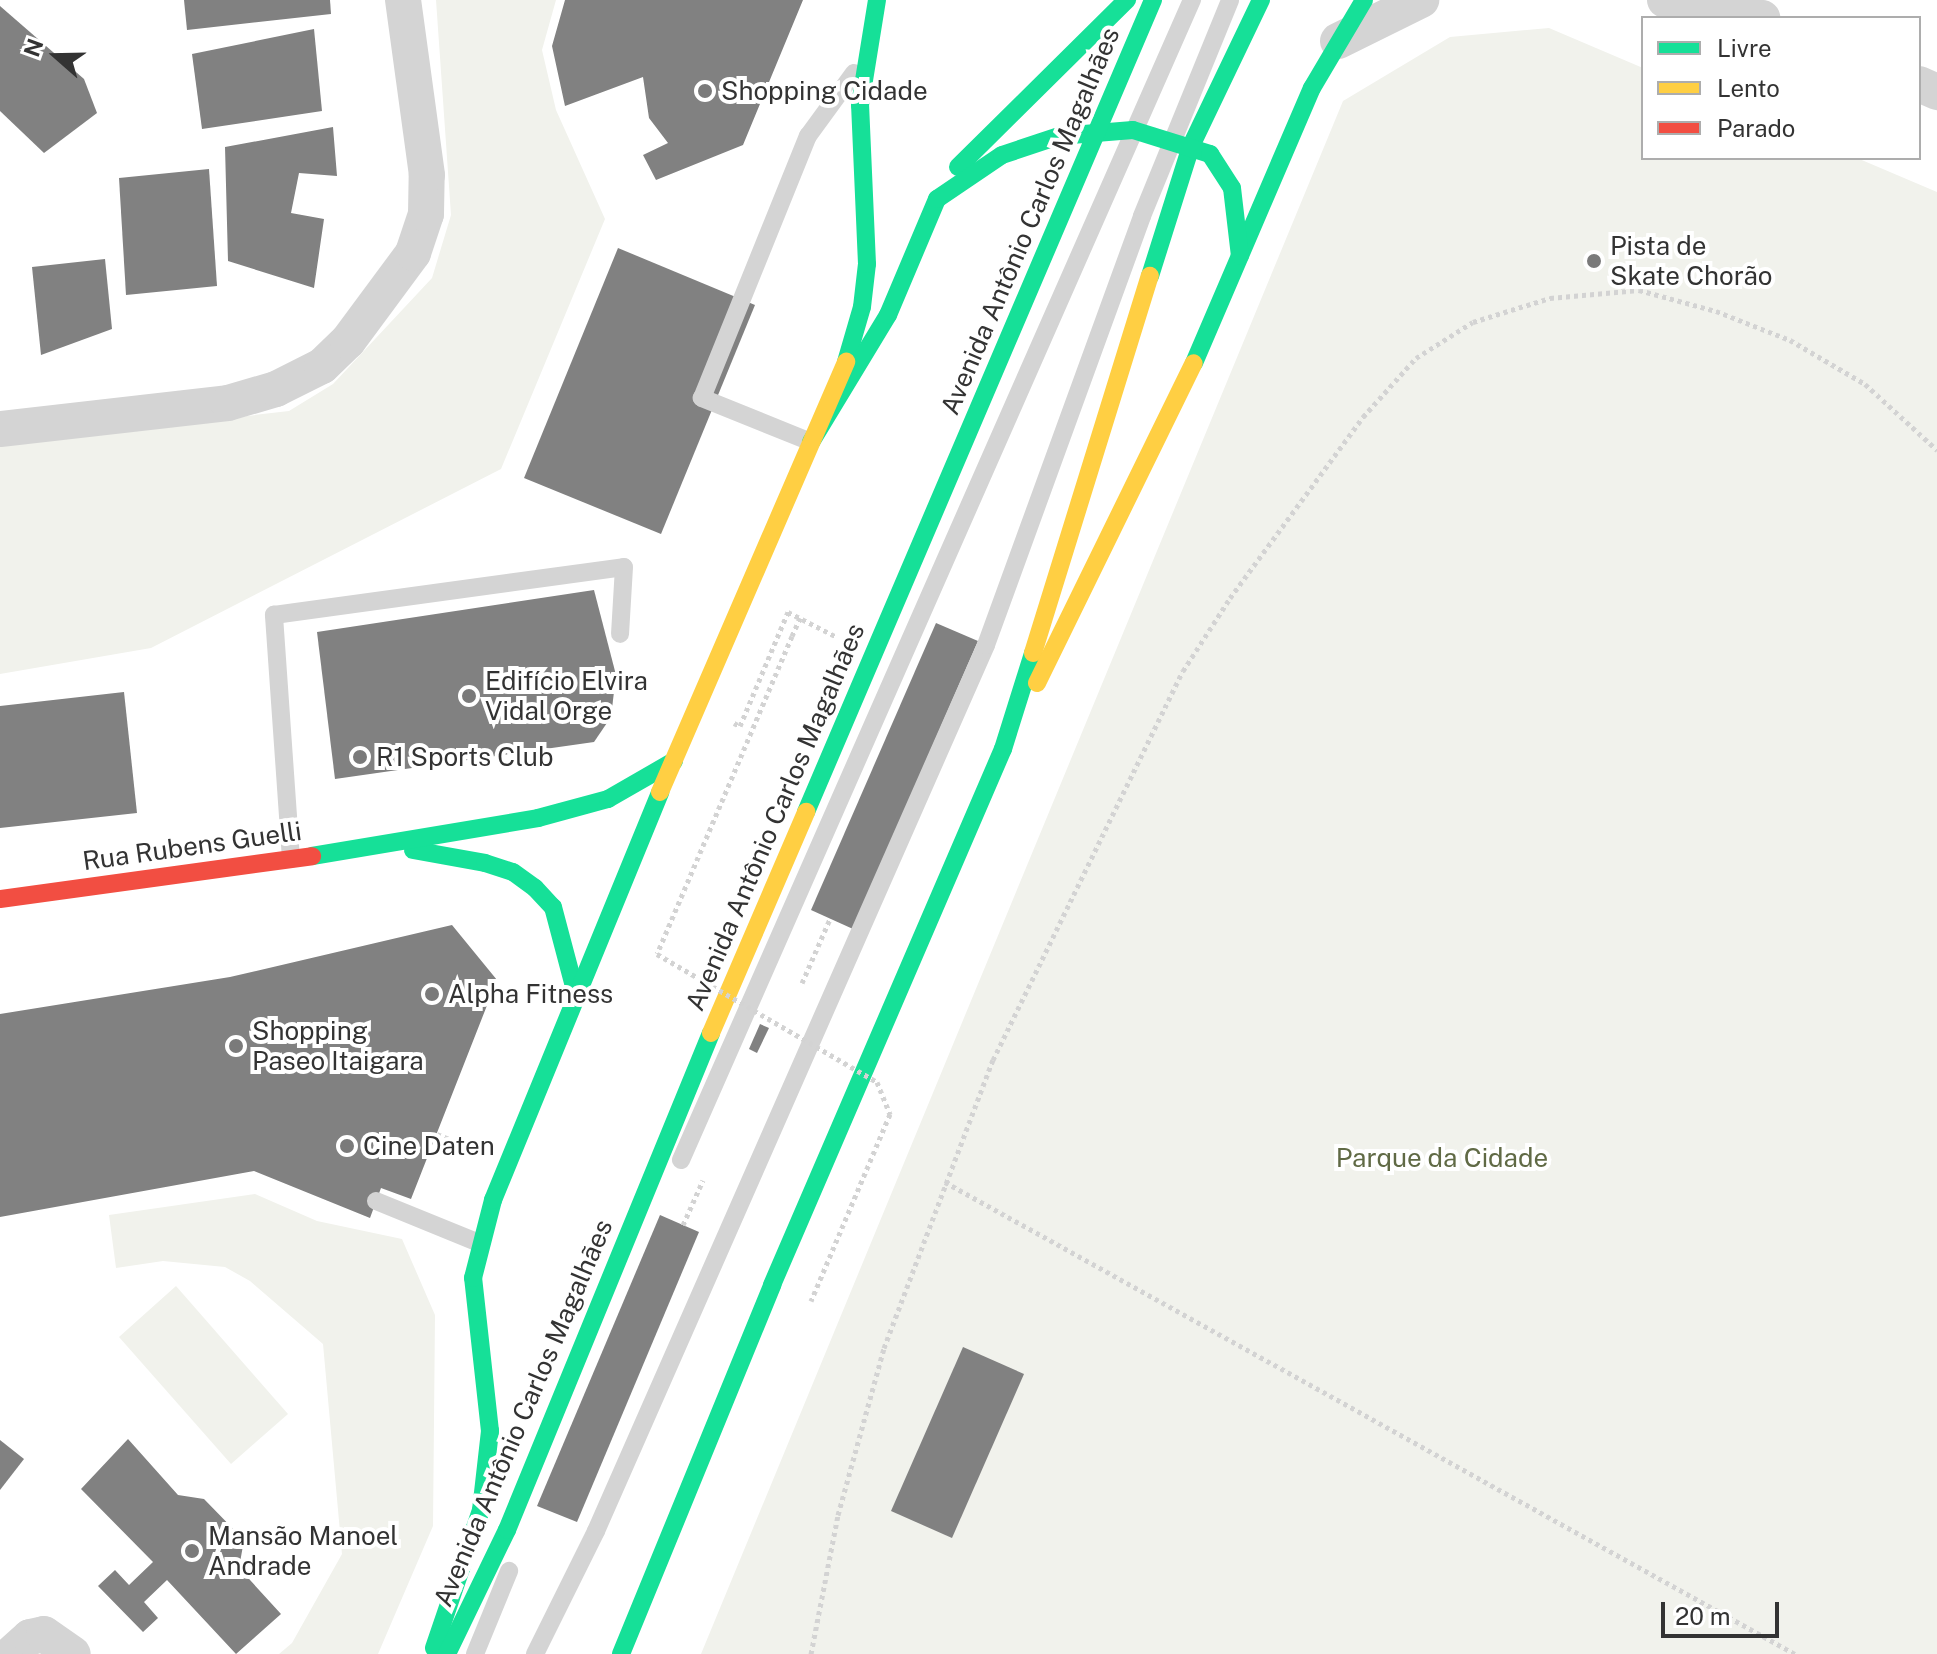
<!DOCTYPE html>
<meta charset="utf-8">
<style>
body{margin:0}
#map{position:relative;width:1937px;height:1654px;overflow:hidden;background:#fff;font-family:"Public Sans",sans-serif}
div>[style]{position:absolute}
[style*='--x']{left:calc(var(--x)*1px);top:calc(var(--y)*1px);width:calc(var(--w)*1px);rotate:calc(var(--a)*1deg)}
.green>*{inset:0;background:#f1f2ec}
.building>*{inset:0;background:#818181}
.path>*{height:5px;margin-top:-2.5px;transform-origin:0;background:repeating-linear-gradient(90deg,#d3d3d3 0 4px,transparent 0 8px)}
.lane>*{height:18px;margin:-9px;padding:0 9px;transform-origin:9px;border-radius:9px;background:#d4d4d4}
.street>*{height:36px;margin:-18px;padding:0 18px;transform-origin:18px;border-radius:18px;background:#d4d4d4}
.fast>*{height:18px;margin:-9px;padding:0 9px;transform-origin:9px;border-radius:9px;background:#16e098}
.slow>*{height:18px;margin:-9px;padding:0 9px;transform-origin:9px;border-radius:9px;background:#ffcf43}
.jam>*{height:18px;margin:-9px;padding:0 9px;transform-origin:9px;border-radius:9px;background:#f24e42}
.path-bridge>*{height:5px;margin-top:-2.5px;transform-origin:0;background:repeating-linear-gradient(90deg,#d3d3d3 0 4px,transparent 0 8px)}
.dots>*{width:22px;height:22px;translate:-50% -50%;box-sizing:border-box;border:4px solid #fff;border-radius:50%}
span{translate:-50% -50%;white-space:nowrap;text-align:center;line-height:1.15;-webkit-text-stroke:8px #fff;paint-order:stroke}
.poi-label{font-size:26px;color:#333}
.left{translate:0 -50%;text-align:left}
.street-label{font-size:26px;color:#333}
.park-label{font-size:26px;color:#606a45}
.legend{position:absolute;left:1641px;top:16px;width:280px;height:144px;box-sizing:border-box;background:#fff;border:2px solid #adadad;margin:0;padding:10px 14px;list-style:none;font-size:24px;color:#333}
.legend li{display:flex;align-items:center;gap:16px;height:40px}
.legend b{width:40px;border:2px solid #adadad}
.north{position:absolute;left:16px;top:16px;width:80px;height:80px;-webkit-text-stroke:6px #fff;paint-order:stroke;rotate:290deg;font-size:22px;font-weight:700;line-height:32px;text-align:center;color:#333}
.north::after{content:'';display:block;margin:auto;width:28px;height:36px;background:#333;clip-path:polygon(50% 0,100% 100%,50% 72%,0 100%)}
.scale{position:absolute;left:1661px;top:1602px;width:118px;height:36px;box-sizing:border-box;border:4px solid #333;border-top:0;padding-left:10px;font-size:24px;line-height:28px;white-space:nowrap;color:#333;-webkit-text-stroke:6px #fff;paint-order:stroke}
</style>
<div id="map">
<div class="green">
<div style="clip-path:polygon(436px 0,556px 0,542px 50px,556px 110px,605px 219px,501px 469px,151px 648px,0 674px,0 445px,289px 411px,333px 384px,432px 278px,451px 215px)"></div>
<div style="clip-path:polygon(1549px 28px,1643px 68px,1643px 158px,1857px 158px,1937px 192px,1937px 1654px,701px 1654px,1343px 101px,1450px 37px)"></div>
<div style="clip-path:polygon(255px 1194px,317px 1221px,402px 1239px,435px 1315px,433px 1526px,378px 1654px,279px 1654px,292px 1643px,342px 1554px,323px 1344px,250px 1281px,225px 1267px,163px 1261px,116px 1268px,109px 1215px)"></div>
<div style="clip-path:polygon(176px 1286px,288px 1414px,231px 1464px,119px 1337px)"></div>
</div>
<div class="building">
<div style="clip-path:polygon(184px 0,330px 0,331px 14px,187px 30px)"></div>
<div style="clip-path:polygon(565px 0,803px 0,743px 145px,656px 180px,643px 155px,668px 143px,649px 118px,643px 77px,565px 106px,552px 46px)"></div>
<div style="clip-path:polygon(0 6px,84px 79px,97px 113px,44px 153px,0 111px)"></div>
<div style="clip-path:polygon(314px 29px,322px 111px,202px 129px,192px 54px)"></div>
<div style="clip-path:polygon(333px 127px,337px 176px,299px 173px,291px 213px,324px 219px,314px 288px,228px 261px,225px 147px)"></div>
<div style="clip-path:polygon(209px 169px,217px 286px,126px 295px,119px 178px)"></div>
<div style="clip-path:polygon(618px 248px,755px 305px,661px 534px,524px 478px)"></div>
<div style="clip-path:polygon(105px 259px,112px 329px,41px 355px,32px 267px)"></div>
<div style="clip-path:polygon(594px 590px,616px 675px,611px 717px,594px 742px,335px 779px,317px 632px)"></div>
<div style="clip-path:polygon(936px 623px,978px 641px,853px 929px,811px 910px)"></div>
<div style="clip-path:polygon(124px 692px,137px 813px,0 828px,0 706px)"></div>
<div style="clip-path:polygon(452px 925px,497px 980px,411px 1199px,381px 1188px,370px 1218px,254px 1171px,0 1217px,0 1014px,230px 977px)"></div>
<div style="clip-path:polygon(760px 1024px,769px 1028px,757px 1053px,749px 1049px)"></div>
<div style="clip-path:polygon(660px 1215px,699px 1232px,577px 1522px,537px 1506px)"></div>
<div style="clip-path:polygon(963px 1347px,1024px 1374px,952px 1538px,891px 1511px)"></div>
<div style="clip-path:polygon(128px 1439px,178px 1495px,204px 1499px,244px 1540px,239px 1568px,281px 1614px,236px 1654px,167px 1580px,144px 1602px,158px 1618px,143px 1632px,98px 1586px,115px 1570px,129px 1585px,153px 1562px,81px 1489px)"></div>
<div style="clip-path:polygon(0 1440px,24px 1459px,0 1490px)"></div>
</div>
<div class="path">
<div style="--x:792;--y:636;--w:20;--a:-66"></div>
<div style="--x:734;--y:723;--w:7;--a:27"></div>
<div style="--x:740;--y:726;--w:124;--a:-67.2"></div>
<div style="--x:788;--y:612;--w:53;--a:27.1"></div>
<div style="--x:802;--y:983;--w:70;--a:-66.4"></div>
<div style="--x:437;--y:1134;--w:35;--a:22"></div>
<div style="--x:945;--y:1182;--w:972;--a:29.04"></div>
<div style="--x:683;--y:1225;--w:49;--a:-66"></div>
<div style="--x:811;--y:1654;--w:142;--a:-79"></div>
<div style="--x:838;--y:1515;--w:173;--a:-74.6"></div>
<div style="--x:884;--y:1348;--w:308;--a:-69.3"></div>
<div style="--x:993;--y:1060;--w:433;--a:-64"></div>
<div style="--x:1183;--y:671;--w:87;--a:-57.2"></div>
<div style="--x:1230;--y:598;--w:225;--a:-53.7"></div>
<div style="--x:1363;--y:417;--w:79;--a:-48.1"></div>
<div style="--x:1416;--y:358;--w:67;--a:-32.3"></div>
<div style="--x:1473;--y:322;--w:81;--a:-17.3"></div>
<div style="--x:1550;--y:298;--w:89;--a:-5.1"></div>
<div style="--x:1639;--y:290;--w:80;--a:15.3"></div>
<div style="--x:1716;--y:311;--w:79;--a:21.4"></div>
<div style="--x:1790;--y:340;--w:87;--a:30.4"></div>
<div style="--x:1865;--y:384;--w:98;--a:42.5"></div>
</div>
<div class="lane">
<div style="--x:811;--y:442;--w:118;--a:-158"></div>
<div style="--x:702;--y:398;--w:283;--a:-68"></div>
<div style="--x:808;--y:136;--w:78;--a:-53.9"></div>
<div style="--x:291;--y:859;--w:245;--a:-94"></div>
<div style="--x:274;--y:615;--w:353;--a:-7.8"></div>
<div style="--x:624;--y:567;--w:67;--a:93.4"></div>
<div style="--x:681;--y:1160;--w:1268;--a:-66.23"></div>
<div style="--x:376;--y:1201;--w:111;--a:22.2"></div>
<div style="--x:475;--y:1654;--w:90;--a:-67.7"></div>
<div style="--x:535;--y:1654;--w:137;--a:-63.6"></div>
<div style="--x:596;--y:1531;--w:968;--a:-66.24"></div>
<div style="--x:986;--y:645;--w:456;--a:-70"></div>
<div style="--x:1142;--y:216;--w:233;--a:-67.8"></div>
</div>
<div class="street">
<div style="--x:1665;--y:0;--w:99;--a:10.5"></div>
<div style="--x:1338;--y:41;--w:93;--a:-26.3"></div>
<div style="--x:1919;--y:84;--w:20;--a:24"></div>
<div style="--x:0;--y:429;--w:229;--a:-6.5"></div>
<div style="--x:228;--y:403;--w:50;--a:-16.3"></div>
<div style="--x:276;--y:389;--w:51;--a:-26.6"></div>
<div style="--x:322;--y:366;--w:36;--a:-44"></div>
<div style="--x:348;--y:341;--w:109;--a:-53.5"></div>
<div style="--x:413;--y:253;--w:41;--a:-71.6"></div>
<div style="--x:426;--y:214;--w:39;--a:-89"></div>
<div style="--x:427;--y:175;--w:177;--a:-97.8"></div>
<div style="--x:11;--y:1654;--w:25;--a:-42"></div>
<div style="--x:30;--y:1637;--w:14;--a:-12"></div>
<div style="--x:44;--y:1634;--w:35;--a:35"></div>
</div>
<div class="fast">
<div style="--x:958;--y:167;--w:238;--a:-44.7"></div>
<div style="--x:1150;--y:276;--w:136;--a:-72.5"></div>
<div style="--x:1191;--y:146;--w:162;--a:-64.4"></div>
<div style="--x:846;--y:362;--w:57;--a:-73.8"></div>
<div style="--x:862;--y:307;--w:43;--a:-83.4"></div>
<div style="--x:867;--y:264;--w:159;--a:-92.5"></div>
<div style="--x:860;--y:105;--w:106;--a:-80.8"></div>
<div style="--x:1194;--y:363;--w:299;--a:-66.8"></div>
<div style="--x:1312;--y:88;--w:102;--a:-59.4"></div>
<div style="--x:811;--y:442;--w:149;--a:-58.8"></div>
<div style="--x:888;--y:315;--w:126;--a:-67.1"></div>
<div style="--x:937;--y:199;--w:78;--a:-34.1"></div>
<div style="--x:1002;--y:155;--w:60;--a:-18.4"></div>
<div style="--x:1059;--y:136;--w:74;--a:-4.6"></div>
<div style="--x:1133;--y:130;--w:81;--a:17.3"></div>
<div style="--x:1210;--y:154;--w:40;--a:57.1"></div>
<div style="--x:1232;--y:188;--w:68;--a:83.3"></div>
<div style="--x:806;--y:812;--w:883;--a:-66.86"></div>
<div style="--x:413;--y:850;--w:73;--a:10.2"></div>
<div style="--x:485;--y:863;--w:29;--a:18"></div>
<div style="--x:513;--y:872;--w:27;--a:36"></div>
<div style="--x:535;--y:888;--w:26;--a:47"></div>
<div style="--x:553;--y:907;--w:86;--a:75.2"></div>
<div style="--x:312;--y:856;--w:229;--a:-9.5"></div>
<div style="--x:538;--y:818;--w:73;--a:-15.2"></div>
<div style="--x:608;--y:799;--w:76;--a:-29.9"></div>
<div style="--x:434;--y:1648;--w:146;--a:-71.2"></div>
<div style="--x:481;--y:1510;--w:80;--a:-83.5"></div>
<div style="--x:490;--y:1431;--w:154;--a:-96.3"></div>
<div style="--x:473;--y:1278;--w:81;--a:-75.6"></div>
<div style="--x:493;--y:1200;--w:441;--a:-67.7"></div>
<div style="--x:447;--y:1654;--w:138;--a:-64.2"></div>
<div style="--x:507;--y:1530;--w:537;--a:-67.68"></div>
<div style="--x:621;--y:1654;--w:399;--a:-67.7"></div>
<div style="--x:772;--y:1285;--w:584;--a:-66.69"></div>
<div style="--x:1003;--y:749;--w:101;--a:-72.6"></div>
</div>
<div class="slow">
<div style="--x:1033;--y:653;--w:395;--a:-72.8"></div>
<div style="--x:1037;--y:683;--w:356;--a:-63.9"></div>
<div style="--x:660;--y:792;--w:469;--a:-66.6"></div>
<div style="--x:711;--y:1033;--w:241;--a:-66.7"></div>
</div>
<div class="jam">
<div style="--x:0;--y:899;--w:315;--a:-7.8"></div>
</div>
<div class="path-bridge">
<div style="--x:792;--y:636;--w:345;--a:113"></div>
<div style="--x:657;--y:954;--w:255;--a:30.2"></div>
<div style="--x:877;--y:1082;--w:35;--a:68"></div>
<div style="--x:890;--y:1114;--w:203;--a:112.9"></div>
</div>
<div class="dots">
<div style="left:705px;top:91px;background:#7a7a7a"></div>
<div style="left:1594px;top:261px;background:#7a7a7a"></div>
<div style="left:469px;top:696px;background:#7a7a7a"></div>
<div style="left:360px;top:757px;background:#7a7a7a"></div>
<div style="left:432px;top:994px;background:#7a7a7a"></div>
<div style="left:236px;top:1046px;background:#7a7a7a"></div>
<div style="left:347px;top:1146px;background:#7a7a7a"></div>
<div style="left:192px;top:1551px;background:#7a7a7a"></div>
</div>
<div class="poi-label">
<span class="left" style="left:721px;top:91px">Shopping Cidade</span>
<span class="left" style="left:1610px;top:261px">Pista de<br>Skate Chorão</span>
<span class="left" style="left:485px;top:696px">Edifício Elvira<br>Vidal Orge</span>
<span class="left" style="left:376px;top:757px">R1 Sports Club</span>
<span class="left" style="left:448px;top:994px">Alpha Fitness</span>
<span class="left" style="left:252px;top:1046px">Shopping<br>Paseo Itaigara</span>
<span class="left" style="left:363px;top:1146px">Cine Daten</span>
<span class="left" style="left:208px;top:1551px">Mansão Manoel<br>Andrade</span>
</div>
<div class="street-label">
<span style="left:1030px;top:221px;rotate:-67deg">Avenida Antônio Carlos Magalhães</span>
<span style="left:775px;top:817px;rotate:-67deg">Avenida Antônio Carlos Magalhães</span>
<span style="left:192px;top:846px;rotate:-8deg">Rua Rubens Guelli</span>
<span style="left:523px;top:1413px;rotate:-67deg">Avenida Antônio Carlos Magalhães</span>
</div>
<div class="park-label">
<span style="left:1442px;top:1158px">Parque da Cidade</span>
</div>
<ul class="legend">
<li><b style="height:10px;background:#16e098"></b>Livre</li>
<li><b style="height:10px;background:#ffcf43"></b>Lento</li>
<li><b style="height:10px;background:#f24e42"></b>Parado</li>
</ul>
<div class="north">N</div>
<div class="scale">20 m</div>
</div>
